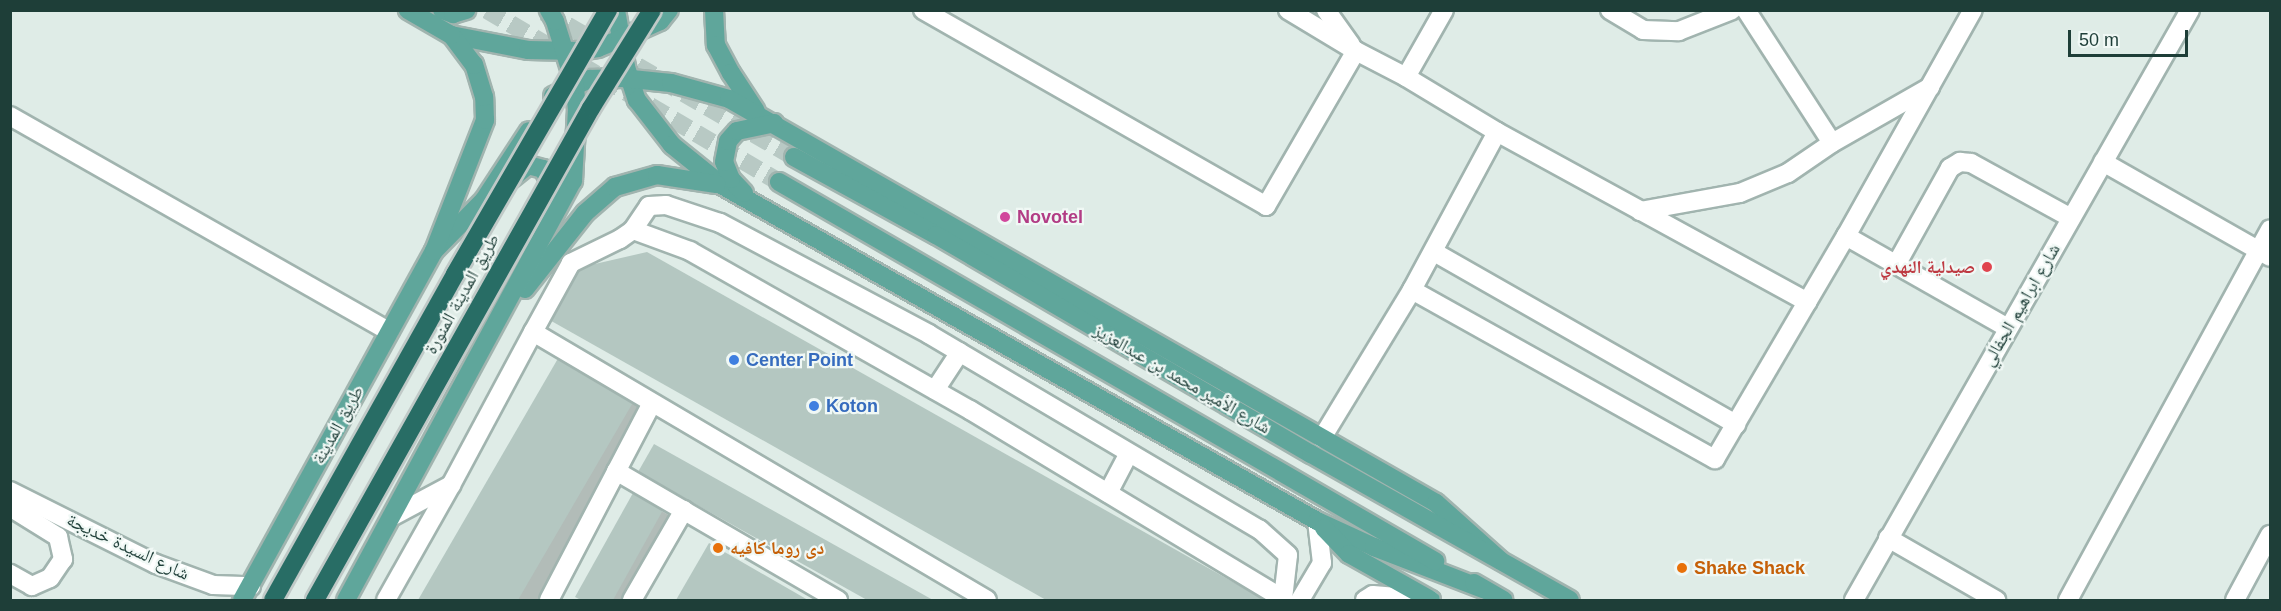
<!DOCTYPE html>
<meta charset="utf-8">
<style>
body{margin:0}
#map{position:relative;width:2281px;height:611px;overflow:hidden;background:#dfece7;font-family:Helvetica,"Noto Naskh Arabic",sans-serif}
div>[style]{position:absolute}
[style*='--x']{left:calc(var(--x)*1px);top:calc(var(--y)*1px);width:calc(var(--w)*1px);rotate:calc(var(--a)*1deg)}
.shadow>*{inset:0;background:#0003}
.building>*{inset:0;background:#b4c7c1}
.major-tunnel>*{height:18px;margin-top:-9px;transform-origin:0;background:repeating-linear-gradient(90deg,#b8c9c4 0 18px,transparent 0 27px)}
.roads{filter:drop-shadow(2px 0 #a1b4af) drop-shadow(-2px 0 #a1b4af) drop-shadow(0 2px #a1b4af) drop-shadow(0 -2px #a1b4af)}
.minor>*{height:18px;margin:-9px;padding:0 9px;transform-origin:9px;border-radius:9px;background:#fff}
.major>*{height:18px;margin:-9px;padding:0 9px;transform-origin:9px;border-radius:9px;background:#5fa69b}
.bridges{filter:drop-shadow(2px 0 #c0c9c7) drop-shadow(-2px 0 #c0c9c7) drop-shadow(0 2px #c0c9c7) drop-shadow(0 -2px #c0c9c7)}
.highway-bridge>*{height:18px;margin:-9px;padding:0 9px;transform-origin:9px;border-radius:9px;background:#286d65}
.dots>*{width:16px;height:16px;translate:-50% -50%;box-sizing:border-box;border:3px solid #f0f8f5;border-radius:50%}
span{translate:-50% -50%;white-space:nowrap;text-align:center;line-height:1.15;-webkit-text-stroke:4.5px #f0f8f5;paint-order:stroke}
.hotel-label{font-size:18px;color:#b23c85;font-weight:700}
.left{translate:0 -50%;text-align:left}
.health-label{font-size:18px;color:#be3a42;font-weight:700}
.right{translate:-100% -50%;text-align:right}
.street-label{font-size:18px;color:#1e3e38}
.shop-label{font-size:18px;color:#366cbe;font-weight:700}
.food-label{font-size:18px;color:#c56008;font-weight:700}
.frame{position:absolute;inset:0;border:12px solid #1e3e38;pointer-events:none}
.scale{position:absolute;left:2068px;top:30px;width:120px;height:27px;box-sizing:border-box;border:3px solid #1e3e38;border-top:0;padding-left:8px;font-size:18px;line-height:21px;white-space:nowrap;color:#1e3e38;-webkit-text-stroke:4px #f0f8f5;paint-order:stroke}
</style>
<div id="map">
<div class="shadow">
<div style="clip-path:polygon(647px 253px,1262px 600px,1049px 600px,548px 318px)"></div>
<div style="clip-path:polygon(560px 357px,652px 411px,542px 600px,420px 600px)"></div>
<div style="clip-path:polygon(654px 446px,930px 600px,869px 600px,640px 472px)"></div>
<div style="clip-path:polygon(633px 495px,681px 522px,636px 600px,584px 600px,577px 596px)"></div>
<div style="clip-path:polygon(709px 545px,805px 600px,678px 600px)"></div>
</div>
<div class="building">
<div style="clip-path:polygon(647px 252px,1265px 600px,1046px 600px,546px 318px,573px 269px)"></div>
<div style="clip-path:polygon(560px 355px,635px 399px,518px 600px,418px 600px)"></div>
<div style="clip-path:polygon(654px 444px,933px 600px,867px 600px,638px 472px)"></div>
<div style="clip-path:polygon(633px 493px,663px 510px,613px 600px,581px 600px,575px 597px)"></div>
<div style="clip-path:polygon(709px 543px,808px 600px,676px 600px)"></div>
</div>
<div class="major-tunnel">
<div style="--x:487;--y:10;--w:339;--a:30.5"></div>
<div style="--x:544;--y:12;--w:289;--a:30.1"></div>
</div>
<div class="roads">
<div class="minor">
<div style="--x:923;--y:10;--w:395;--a:29.7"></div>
<div style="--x:1266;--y:206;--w:179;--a:-59.9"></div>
<div style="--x:1356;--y:51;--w:56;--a:27.5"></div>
<div style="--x:1406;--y:77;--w:106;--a:31.1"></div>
<div style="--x:1497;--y:132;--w:179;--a:118.3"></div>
<div style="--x:1412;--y:290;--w:347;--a:29.2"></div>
<div style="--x:1715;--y:459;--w:259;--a:-59.6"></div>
<div style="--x:1846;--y:236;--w:186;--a:29.6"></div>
<div style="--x:1288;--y:10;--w:79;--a:31.1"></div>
<div style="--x:1326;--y:10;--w:43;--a:54.5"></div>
<div style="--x:1610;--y:10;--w:39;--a:31"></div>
<div style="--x:1643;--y:30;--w:36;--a:2"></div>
<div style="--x:1679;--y:31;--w:57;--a:-21.6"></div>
<div style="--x:1746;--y:10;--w:158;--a:57.1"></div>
<div style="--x:1406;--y:77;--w:77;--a:-60.4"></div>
<div style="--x:10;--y:116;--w:436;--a:29.6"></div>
<div style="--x:1497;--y:132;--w:354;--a:28.7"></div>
<div style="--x:2103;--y:162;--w:192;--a:29.6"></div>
<div style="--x:1640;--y:211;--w:102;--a:-10.2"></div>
<div style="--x:1740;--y:193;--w:52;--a:-22.6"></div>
<div style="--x:1788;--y:173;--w:53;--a:-34.3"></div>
<div style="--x:1832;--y:143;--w:113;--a:-29.7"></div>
<div style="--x:633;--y:230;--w:61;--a:20.2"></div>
<div style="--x:690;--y:251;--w:322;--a:29.6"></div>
<div style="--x:970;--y:410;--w:366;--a:31.1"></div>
<div style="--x:1283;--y:599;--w:44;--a:-83.5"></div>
<div style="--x:1288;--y:555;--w:38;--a:-138"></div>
<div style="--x:1260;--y:530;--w:385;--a:-149.4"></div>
<div style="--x:929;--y:334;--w:237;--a:-152"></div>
<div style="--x:720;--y:223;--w:57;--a:-161.6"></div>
<div style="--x:666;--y:205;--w:17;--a:177"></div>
<div style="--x:649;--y:206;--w:29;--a:124"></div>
<div style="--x:633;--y:230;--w:16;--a:145"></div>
<div style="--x:620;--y:239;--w:55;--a:153.9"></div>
<div style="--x:571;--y:263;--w:79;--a:118.8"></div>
<div style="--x:533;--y:332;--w:527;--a:30.55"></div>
<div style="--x:1846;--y:236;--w:259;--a:-60.7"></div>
<div style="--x:1434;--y:252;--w:348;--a:29.7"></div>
<div style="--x:1896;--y:265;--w:111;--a:-60.9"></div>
<div style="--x:1950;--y:168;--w:12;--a:-31"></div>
<div style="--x:1960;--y:162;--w:11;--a:5"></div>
<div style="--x:1971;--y:163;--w:114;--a:28.8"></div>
<div style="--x:935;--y:390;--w:45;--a:-56.7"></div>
<div style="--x:1322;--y:438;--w:173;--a:-58.7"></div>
<div style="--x:616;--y:471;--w:257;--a:30.2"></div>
<div style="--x:10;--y:491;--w:163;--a:26.6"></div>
<div style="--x:156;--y:564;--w:61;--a:20.2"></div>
<div style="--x:213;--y:585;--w:38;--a:2"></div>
<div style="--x:1108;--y:493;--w:45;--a:-62.3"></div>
<div style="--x:10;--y:507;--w:57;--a:32"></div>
<div style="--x:58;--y:537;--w:23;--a:77"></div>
<div style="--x:63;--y:559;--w:23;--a:124"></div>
<div style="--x:50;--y:578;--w:20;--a:156"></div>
<div style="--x:32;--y:586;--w:25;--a:-151"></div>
<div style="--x:393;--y:516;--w:66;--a:-28.1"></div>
<div style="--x:451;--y:485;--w:174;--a:-61.8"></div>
<div style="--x:1888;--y:538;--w:125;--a:29.9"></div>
<div style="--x:386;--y:600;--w:132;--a:-60.5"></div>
<div style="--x:549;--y:600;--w:222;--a:-62.4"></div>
<div style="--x:632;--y:600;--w:104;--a:-60"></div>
<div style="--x:1300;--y:600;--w:43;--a:-59.3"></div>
<div style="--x:1322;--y:563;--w:42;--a:-96.8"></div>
<div style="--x:1365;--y:600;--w:9;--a:-32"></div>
<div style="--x:1373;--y:595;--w:58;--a:4.9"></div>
<div style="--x:1854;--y:600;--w:679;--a:-60.34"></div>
<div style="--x:2068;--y:600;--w:422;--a:-61.4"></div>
<div style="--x:2235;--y:600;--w:74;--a:-61.7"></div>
</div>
<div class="major">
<div style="--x:442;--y:10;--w:12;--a:20"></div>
<div style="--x:453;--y:14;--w:14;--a:-17"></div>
<div style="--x:616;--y:10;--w:58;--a:80"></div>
<div style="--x:626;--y:67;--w:35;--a:72"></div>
<div style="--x:637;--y:100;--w:57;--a:52.1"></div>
<div style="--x:672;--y:145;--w:65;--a:38.8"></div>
<div style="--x:723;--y:186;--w:682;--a:29.42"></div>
<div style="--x:1317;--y:521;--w:63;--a:24.5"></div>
<div style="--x:1374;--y:547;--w:117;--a:21.1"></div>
<div style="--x:714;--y:10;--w:35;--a:87"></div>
<div style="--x:716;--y:45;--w:32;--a:62"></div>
<div style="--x:731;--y:73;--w:45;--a:56.7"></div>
<div style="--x:451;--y:35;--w:78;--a:11"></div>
<div style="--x:528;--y:50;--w:51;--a:1.1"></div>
<div style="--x:579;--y:51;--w:19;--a:-9"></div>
<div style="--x:598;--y:48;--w:24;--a:-22"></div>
<div style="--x:620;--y:39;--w:44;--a:-24.2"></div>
<div style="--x:660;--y:21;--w:14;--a:-51"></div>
<div style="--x:553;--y:96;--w:41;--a:-24.7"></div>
<div style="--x:590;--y:79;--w:32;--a:-2"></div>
<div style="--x:622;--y:78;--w:49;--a:5.8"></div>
<div style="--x:671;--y:83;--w:60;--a:15.4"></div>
<div style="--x:729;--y:99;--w:814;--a:29.74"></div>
<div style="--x:1436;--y:503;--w:86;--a:41.7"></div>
<div style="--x:794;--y:157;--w:162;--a:28.8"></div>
<div style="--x:936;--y:235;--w:434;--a:30.3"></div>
<div style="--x:1311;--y:454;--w:297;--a:29.4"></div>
<div style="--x:511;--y:179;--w:22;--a:-39"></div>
<div style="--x:528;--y:165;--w:16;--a:15"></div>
<div style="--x:543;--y:169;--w:21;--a:61"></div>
<div style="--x:553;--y:187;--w:7;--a:98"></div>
<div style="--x:779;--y:182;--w:758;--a:30.02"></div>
<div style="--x:744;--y:193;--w:19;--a:-133"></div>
<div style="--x:731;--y:179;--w:18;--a:-112"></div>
<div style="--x:724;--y:162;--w:21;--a:-79"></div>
<div style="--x:728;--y:141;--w:13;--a:-48"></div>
<div style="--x:737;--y:131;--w:38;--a:-12"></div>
<div style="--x:434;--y:251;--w:71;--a:-45.6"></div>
<div style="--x:484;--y:200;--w:82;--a:-56.9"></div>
<div style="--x:525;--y:289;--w:97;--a:-51.7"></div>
<div style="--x:585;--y:213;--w:40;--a:-41"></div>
<div style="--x:615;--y:187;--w:44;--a:-15.9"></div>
<div style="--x:657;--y:175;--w:60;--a:8.7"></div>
<div style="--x:1324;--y:528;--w:36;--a:46"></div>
<div style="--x:1349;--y:554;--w:94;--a:29.3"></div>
<div style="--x:1474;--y:583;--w:34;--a:30"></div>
<div style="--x:242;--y:600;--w:398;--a:-61.2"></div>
<div style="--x:434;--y:251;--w:141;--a:-68.7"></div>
<div style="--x:485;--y:120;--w:23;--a:-92"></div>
<div style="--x:484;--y:97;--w:34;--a:-107"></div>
<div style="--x:474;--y:65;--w:38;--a:-127"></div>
<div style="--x:451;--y:35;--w:50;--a:-149.8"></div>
<div style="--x:346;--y:600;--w:477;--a:-61.6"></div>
<div style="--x:573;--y:181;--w:71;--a:-86.8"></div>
<div style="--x:577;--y:110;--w:25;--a:-95"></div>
<div style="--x:575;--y:85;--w:67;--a:-107.4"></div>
<div style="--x:555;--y:21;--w:13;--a:-119"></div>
</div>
</div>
<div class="bridges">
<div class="highway-bridge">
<div style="--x:273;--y:600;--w:373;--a:-60.8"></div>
<div style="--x:455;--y:274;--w:305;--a:-59.9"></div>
<div style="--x:315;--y:600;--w:564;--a:-60.71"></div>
<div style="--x:591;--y:108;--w:115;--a:-58.1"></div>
</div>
</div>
<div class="dots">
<div style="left:1005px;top:217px;background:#d1479c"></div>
<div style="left:1987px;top:267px;background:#e0444e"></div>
<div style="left:734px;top:360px;background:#3f7fe0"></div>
<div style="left:814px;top:406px;background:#3f7fe0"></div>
<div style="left:718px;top:548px;background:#e8710a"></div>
<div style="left:1682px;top:568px;background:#e8710a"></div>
</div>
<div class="hotel-label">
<span class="left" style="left:1017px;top:217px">Novotel</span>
</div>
<div class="health-label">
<span class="right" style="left:1975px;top:267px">صيدلية النهدي</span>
</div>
<div class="street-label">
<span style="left:462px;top:294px;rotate:-61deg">طريق المدينة المنورة</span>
<span style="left:2021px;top:305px;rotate:-60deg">شارع ابراهيم الجفالي</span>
<span style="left:1182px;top:379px;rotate:30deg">شارع الأمير محمد بن عبدالعزيز</span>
<span style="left:338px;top:425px;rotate:-61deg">طريق المدينة</span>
<span style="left:128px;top:547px;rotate:25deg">شارع السيدة خديجة</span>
</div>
<div class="shop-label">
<span class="left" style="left:746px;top:360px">Center Point</span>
<span class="left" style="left:826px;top:406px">Koton</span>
</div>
<div class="food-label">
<span class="left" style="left:730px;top:548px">دى روما كافيه</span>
<span class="left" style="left:1694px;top:568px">Shake Shack</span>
</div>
<div class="frame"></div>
<div class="scale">50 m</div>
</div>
